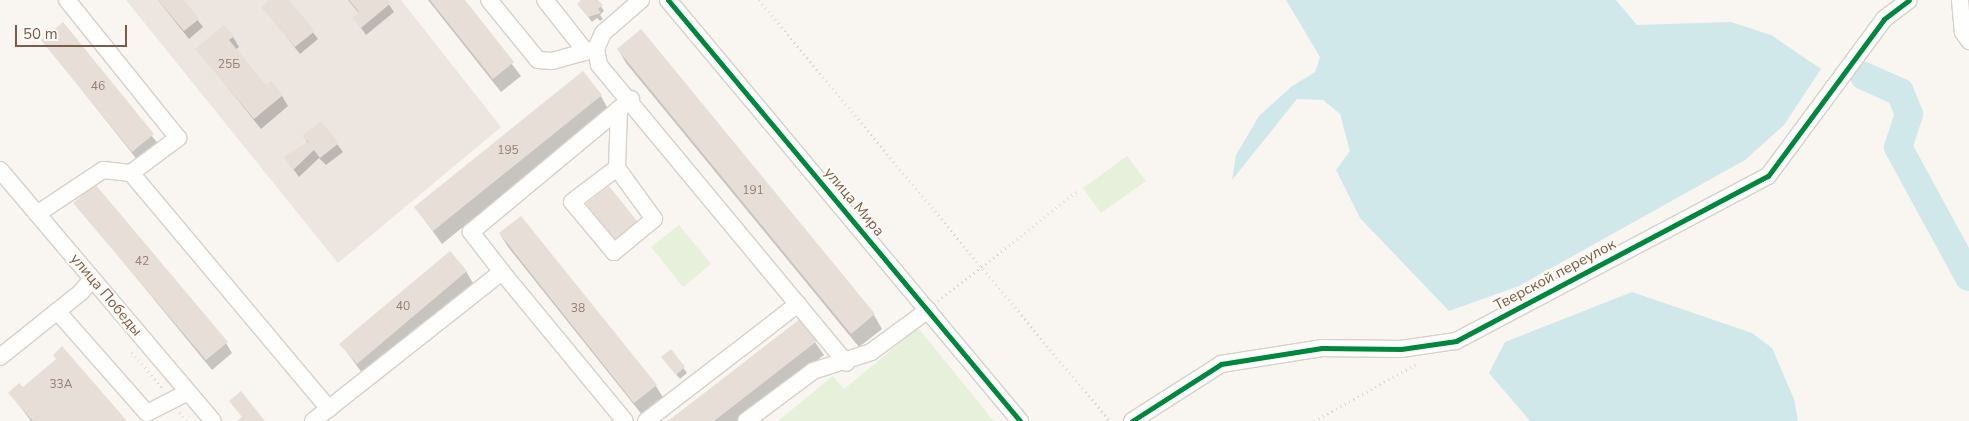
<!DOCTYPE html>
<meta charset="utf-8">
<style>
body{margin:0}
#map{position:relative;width:1969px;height:421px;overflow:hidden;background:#f9f5f0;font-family:"Nunito Sans",sans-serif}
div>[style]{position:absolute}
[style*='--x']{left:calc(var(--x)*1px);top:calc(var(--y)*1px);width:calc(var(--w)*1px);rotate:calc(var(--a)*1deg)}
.industrial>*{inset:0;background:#ede5e0}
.green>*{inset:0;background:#e7f0db}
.water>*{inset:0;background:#d0e8ea}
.shadow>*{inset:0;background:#0003}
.river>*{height:28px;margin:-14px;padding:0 14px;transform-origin:14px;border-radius:14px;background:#d0e8ea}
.building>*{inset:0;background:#e6ded7}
.path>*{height:2.5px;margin-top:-1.25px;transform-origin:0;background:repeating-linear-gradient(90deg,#dcd5d0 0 1px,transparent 0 5px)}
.roads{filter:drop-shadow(1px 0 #d7d1cb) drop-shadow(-1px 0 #d7d1cb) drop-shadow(0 1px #d7d1cb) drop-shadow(0 -1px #d7d1cb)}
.minor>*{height:16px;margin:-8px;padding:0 8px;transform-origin:8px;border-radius:8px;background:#fefefd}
.cycleway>*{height:5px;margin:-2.5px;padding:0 2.5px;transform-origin:2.5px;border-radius:2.5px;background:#00873e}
span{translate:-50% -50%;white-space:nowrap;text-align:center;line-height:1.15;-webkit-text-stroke:4px #fffaf3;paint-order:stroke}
.number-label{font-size:12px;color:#977e72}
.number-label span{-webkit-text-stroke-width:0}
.street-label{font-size:15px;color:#7a5c4d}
.scale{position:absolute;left:15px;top:25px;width:112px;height:22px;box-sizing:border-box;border:2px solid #7a5c4d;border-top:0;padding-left:6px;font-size:15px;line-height:18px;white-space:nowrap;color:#7a5c4d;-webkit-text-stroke:4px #fffaf3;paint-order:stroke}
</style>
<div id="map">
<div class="industrial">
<div style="clip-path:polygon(126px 0,401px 0,501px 127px,338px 263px)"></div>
</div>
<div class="green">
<div style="clip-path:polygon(1127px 156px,1146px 181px,1101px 213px,1083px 188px)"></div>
<div style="clip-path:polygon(679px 225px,711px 264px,683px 287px,651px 247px)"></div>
<div style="clip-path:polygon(918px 328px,994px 421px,778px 421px,833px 376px,844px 389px)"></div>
</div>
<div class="water">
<div style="clip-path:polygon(1286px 0,1616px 0,1637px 25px,1731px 22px,1771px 35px,1821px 69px,1784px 125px,1745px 160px,1519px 286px,1449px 311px,1360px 218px,1336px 170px,1350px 151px,1340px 114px,1323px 100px,1297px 99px,1232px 180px,1236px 155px,1259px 116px,1291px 87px,1315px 72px,1320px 57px)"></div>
<div style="clip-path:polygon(1632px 292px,1752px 333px,1772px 348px,1794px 399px,1798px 421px,1530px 421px,1489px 373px,1505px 342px)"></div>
</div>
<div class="shadow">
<div style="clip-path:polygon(158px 0,182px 0,203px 27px,189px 39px)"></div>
<div style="clip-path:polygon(271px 0,288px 0,318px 39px,300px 54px,263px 7px)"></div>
<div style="clip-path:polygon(348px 0,386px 0,394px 12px,366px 35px,354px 18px,359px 13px)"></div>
<div style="clip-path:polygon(428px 0,463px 0,521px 76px,501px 92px)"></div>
<div style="clip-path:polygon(583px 0,597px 0,604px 11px,600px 15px,603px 19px,600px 21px,597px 18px,592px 22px,582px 9px)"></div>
<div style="clip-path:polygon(63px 24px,159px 145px,139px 162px,43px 41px)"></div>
<div style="clip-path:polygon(640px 31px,874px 315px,882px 329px,859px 347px,626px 63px,618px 49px)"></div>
<div style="clip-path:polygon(233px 37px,239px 47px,235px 50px,266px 87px,282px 96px,288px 106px,261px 129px,197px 49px)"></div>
<div style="clip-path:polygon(601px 96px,608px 109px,442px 244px,416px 208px)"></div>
<div style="clip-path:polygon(321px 123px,343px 152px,326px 165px,319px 158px,299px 177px,285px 158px,308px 144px,304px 136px)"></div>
<div style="clip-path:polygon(609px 187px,641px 230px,620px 246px,588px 204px)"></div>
<div style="clip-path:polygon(75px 203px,226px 343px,232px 353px,212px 370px)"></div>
<div style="clip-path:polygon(521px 217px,656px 386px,664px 399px,643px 416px,508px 247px,500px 234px)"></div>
<div style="clip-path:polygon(466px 271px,474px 285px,365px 377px,341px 344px)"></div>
<div style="clip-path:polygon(800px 321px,824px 355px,739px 421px,670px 421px)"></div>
<div style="clip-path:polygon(671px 351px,687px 373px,680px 379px,666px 362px)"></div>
<div style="clip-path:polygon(10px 393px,125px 421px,31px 421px)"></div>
</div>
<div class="river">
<div style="--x:1864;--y:76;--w:39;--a:24"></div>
<div style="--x:1900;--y:92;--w:24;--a:68"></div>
<div style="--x:1909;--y:114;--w:35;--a:108"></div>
<div style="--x:1898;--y:147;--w:148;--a:61.4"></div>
</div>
<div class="building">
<div style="clip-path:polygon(158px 0,184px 0,199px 19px,184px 31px)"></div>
<div style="clip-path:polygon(269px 0,289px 0,315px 31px,295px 47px,261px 7px)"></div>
<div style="clip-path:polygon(349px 0,388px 0,391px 3px,361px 28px,352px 18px,359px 12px)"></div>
<div style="clip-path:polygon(430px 0,465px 0,514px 62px,493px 79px)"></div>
<div style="clip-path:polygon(581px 0,598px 0,603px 5px,598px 9px,601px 13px,588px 17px,577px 4px)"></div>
<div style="clip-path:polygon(63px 22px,154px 134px,132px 152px,41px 40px)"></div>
<div style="clip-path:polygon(224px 25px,234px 36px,229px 40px,266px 85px,271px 81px,283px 95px,254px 119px,195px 49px)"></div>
<div style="clip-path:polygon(641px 29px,875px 314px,851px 334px,617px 49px)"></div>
<div style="clip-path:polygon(583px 71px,602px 95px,433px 231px,414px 207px)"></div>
<div style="clip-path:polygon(321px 121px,339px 143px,320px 158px,314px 150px,293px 170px,283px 157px,308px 142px,302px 136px)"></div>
<div style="clip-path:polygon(95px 184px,228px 342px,206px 360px,73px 203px)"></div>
<div style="clip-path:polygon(609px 186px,637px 221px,615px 239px,586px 204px)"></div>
<div style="clip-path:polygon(521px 216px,657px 385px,634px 403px,499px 233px)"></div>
<div style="clip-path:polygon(450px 251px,467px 271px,357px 364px,339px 344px)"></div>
<div style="clip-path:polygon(800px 319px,817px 341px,714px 421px,668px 421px)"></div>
<div style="clip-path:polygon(62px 346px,127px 421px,33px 421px,8px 393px,19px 383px,23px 387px,56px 359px,53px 355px)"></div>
<div style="clip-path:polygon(671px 349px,685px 367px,676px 375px,661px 357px)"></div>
<div style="clip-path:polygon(241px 391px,265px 421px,237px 421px,242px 417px,229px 401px)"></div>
</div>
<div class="path">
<div style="--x:759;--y:0;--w:548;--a:50.18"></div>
<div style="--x:938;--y:301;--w:176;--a:-38.3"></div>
<div style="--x:132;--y:352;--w:47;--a:50.2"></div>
<div style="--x:180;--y:412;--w:11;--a:52"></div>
<div style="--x:1314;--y:421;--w:119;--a:-29.1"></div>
</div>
<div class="roads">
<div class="minor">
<div style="--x:489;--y:0;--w:77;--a:50.8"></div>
<div style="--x:538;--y:60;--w:14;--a:4"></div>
<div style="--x:552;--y:61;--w:46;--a:-15.3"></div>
<div style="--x:545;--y:0;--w:66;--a:51.7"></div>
<div style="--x:641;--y:0;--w:50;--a:139"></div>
<div style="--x:603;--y:33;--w:17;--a:114"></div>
<div style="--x:596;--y:49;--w:16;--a:79"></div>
<div style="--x:599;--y:65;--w:387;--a:50.3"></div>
<div style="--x:668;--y:0;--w:549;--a:50.1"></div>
<div style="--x:1960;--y:0;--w:32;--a:85"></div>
<div style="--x:1963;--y:32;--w:11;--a:56"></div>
<div style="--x:617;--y:168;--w:63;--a:54"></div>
<div style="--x:654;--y:219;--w:52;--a:140.5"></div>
<div style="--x:614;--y:252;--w:65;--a:-130"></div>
<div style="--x:572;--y:202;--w:56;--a:-37.1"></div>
<div style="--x:617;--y:168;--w:59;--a:-88.1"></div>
<div style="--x:0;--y:170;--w:329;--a:49.7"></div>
<div style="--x:131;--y:173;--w:308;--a:50"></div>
<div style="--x:37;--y:214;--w:79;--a:-33.7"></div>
<div style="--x:103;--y:170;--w:28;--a:6"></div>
<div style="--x:131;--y:173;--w:59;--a:-36.7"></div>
<div style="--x:178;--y:138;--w:177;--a:-128.8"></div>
<div style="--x:502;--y:272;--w:193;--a:50.5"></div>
<div style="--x:57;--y:311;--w:136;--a:48.6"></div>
<div style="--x:147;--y:413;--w:46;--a:-27.1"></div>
<div style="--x:0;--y:357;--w:104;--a:-38.7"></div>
<div style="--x:81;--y:292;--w:17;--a:-50"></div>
<div style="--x:313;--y:421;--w:241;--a:-38.3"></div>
<div style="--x:502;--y:272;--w:51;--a:-127.8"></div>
<div style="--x:471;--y:232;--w:208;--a:-39.7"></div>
<div style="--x:646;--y:421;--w:192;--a:-37.6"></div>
<div style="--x:746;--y:421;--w:84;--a:-36.7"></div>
<div style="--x:813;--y:371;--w:61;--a:-18.1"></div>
<div style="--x:871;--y:352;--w:71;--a:-36.4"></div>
<div style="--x:1132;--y:421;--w:106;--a:-32.6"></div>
<div style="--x:1221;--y:364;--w:102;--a:-9"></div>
<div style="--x:1322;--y:348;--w:79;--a:0.7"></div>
<div style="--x:1401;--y:349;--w:56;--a:-8.3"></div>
<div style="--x:1456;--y:341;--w:353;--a:-27.9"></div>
<div style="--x:1768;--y:176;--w:195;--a:-53.5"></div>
<div style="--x:1884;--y:19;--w:31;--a:-37"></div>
</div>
</div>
<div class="cycleway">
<div style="--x:668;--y:0;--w:549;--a:50.1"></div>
<div style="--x:1132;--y:421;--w:106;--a:-32.6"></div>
<div style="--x:1221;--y:364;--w:102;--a:-9"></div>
<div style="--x:1322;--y:348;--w:79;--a:0.7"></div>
<div style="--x:1401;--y:349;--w:56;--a:-8.3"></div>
<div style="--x:1456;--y:341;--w:353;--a:-27.9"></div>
<div style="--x:1768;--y:176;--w:195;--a:-53.5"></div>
<div style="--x:1884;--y:19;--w:31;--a:-37"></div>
</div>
<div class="number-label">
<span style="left:229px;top:65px">25Б</span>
<span style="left:98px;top:87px">46</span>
<span style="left:508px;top:151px">195</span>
<span style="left:753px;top:191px">191</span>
<span style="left:142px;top:262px">42</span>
<span style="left:403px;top:307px">40</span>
<span style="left:578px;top:309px">38</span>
<span style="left:61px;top:385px">33А</span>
</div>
<div class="street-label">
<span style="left:854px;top:202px;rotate:50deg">улица Мира</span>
<span style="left:1555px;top:275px;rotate:-28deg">Тверской переулок</span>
<span style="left:106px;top:295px;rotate:50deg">улица Победы</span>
</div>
<div class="scale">50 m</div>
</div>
